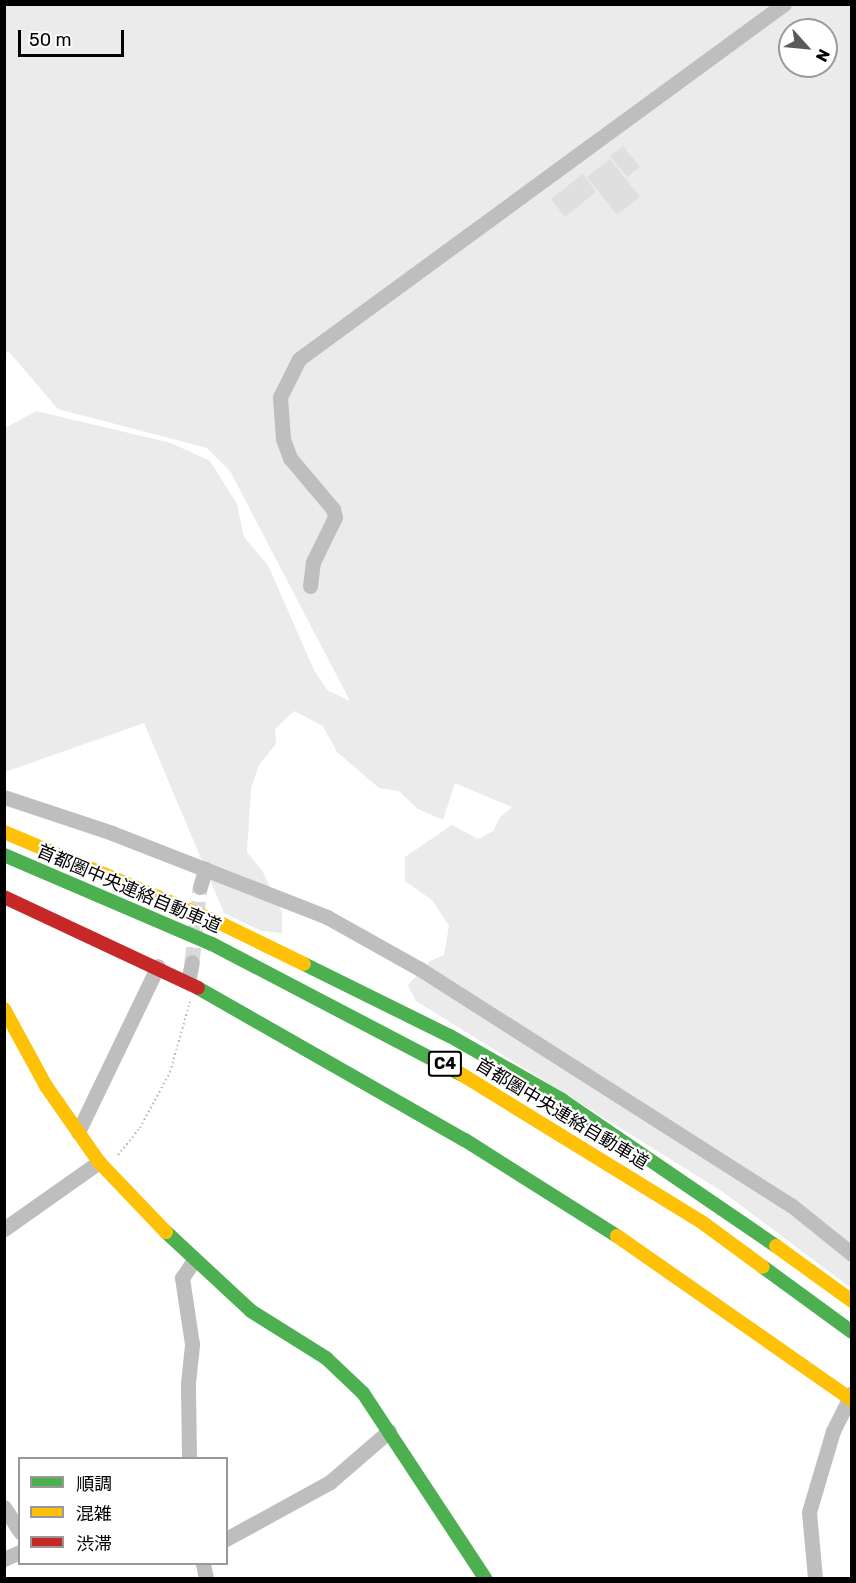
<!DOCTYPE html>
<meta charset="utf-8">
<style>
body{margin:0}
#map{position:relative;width:856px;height:1583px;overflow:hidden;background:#fff;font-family:Rubik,"Noto Sans JP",sans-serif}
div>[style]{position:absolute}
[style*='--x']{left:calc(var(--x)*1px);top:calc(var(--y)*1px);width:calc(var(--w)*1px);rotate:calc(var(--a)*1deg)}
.green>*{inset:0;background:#ebebeb}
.building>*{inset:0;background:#dfdfdf}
.street-tunnel>*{height:15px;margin-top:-7.5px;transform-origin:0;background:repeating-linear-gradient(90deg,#d9d9d9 0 15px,transparent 0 23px)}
.path>*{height:2px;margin-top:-1px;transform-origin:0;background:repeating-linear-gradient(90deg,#b9b9b9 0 1.5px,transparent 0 4.5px)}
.street>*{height:15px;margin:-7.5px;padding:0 7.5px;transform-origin:7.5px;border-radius:7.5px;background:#bebebe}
.fast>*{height:14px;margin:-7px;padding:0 7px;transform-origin:7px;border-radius:7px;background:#4caf50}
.slow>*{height:14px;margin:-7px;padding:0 7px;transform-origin:7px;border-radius:7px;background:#ffc107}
.jam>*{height:14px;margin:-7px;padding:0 7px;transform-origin:7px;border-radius:7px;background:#c62828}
span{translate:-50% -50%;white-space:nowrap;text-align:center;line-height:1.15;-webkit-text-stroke:4.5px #fff;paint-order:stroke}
.shield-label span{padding:2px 4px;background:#fff;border:2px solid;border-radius:4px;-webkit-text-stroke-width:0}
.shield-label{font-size:16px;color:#000;font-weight:700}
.street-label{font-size:18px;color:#000}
.frame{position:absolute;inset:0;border:6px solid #000;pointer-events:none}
.legend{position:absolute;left:18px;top:1457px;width:210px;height:108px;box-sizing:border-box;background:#fff;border:2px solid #999;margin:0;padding:8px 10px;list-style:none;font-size:18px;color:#000}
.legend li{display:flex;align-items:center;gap:12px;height:30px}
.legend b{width:30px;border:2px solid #999}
.north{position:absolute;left:778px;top:18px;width:60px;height:60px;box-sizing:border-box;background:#fff;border:2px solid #999;border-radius:50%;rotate:117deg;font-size:16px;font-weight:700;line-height:24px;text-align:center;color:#000}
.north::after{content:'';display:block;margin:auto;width:21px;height:27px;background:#595959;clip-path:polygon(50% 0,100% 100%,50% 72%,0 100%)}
.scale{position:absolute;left:18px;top:30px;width:106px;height:27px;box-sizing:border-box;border:3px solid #000;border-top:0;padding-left:8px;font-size:18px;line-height:21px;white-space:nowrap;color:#000;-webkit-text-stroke:4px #fff;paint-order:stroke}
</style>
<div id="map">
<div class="green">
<div style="clip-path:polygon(evenodd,4px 5px,851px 5px,851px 1288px,723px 1192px,416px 1001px,408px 985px,430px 961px,444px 955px,449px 926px,432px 900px,405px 881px,405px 857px,452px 825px,478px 839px,493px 831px,500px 817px,512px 807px,455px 783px,443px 820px,418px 809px,399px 791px,379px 788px,337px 752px,323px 726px,294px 711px,275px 729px,276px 744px,259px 765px,251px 788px,247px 852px,262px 870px,282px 912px,282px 933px,262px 931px,224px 913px,144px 723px,5px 772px,5px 428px,36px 411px,171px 443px,210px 461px,237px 504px,244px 537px,268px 565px,314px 670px,327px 690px,350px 701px,230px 471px,207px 448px,58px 409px,9px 352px,5px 353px,4px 5px,790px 30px,826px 30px,826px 66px,790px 66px,790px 30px)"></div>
</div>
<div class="building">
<div style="clip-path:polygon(623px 146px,640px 167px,627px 177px,610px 156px)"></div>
<div style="clip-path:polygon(610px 159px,640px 197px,617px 215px,587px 177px)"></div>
<div style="clip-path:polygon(583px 174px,596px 192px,565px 217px,551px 199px)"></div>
</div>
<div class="street-tunnel">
<div style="--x:192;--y:962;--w:75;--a:-83.9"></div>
</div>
<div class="path">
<div style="--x:118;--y:1155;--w:35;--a:-51"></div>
<div style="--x:140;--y:1128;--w:64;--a:-61.8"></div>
<div style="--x:170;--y:1072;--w:73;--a:-74.1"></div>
</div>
<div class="street">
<div style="--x:310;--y:586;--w:24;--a:-83"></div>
<div style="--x:313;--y:562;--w:50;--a:-63.9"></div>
<div style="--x:335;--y:517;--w:8;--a:-104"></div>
<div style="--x:333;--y:509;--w:67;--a:-130.1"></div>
<div style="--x:290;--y:458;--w:20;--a:-110"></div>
<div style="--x:283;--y:439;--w:42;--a:-94.1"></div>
<div style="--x:280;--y:397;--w:42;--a:-63.4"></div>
<div style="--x:299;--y:359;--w:601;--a:-36.2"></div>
<div style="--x:4;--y:797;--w:114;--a:18.4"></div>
<div style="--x:112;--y:833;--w:231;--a:21.3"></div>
<div style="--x:327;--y:917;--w:107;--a:29.2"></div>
<div style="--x:420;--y:969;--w:440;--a:32.5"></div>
<div style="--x:791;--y:1205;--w:78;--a:38.8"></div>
<div style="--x:200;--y:887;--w:19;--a:-74"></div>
<div style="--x:188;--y:982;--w:20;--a:-79"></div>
<div style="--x:78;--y:1132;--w:184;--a:-64.3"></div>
<div style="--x:4;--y:1229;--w:116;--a:-35.2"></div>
<div style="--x:189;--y:1458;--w:75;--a:-90.8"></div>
<div style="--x:188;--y:1383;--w:39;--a:-84"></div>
<div style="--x:192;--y:1344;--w:67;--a:-98.6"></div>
<div style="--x:182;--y:1278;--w:22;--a:-56"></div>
<div style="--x:4;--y:1507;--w:30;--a:57"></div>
<div style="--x:226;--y:1539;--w:119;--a:-28.7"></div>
<div style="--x:330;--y:1482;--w:78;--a:-40.8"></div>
<div style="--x:4;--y:1559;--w:17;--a:-24"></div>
<div style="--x:203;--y:1564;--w:14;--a:78"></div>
<div style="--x:815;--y:1578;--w:66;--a:-95.2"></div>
<div style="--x:809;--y:1512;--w:84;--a:-73.5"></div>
<div style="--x:833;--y:1431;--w:42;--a:-63.4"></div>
</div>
<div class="fast">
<div style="--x:4;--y:855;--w:226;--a:23.2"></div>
<div style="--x:212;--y:944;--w:281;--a:27.6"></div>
<div style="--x:304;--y:964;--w:163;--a:26.3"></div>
<div style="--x:450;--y:1036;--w:129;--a:29.7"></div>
<div style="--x:562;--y:1100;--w:259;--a:34.3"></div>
<div style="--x:198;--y:988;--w:307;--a:29.7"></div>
<div style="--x:465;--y:1140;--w:180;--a:32.3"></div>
<div style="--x:166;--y:1232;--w:116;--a:42.9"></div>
<div style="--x:251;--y:1311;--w:89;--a:32.1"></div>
<div style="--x:326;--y:1358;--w:51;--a:43.4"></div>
<div style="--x:363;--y:1393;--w:222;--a:56.6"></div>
<div style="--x:763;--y:1267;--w:110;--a:36.1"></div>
</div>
<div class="slow">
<div style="--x:4;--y:832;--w:237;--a:22.9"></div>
<div style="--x:222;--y:924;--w:91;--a:26"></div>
<div style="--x:4;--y:1009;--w:88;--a:61.4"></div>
<div style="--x:46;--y:1086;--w:93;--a:55.1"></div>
<div style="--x:99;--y:1162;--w:97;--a:46.3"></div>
<div style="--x:461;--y:1074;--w:284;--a:31.6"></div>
<div style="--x:703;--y:1223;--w:74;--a:36.3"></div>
<div style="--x:617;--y:1236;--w:287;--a:34.9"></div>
<div style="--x:776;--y:1246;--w:94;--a:35.9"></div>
</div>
<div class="jam">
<div style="--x:4;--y:897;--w:214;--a:25.1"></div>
</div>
<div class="shield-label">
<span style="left:445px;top:1064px">C4</span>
</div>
<div class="street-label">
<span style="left:129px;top:889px;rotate:23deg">首都圏中央連絡自動車道</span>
<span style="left:562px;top:1114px;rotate:31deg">首都圏中央連絡自動車道</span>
</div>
<div class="frame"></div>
<ul class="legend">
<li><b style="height:8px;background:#4caf50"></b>順調</li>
<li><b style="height:8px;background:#ffc107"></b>混雑</li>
<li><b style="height:8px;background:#c62828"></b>渋滞</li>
</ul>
<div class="north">N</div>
<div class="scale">50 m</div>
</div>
